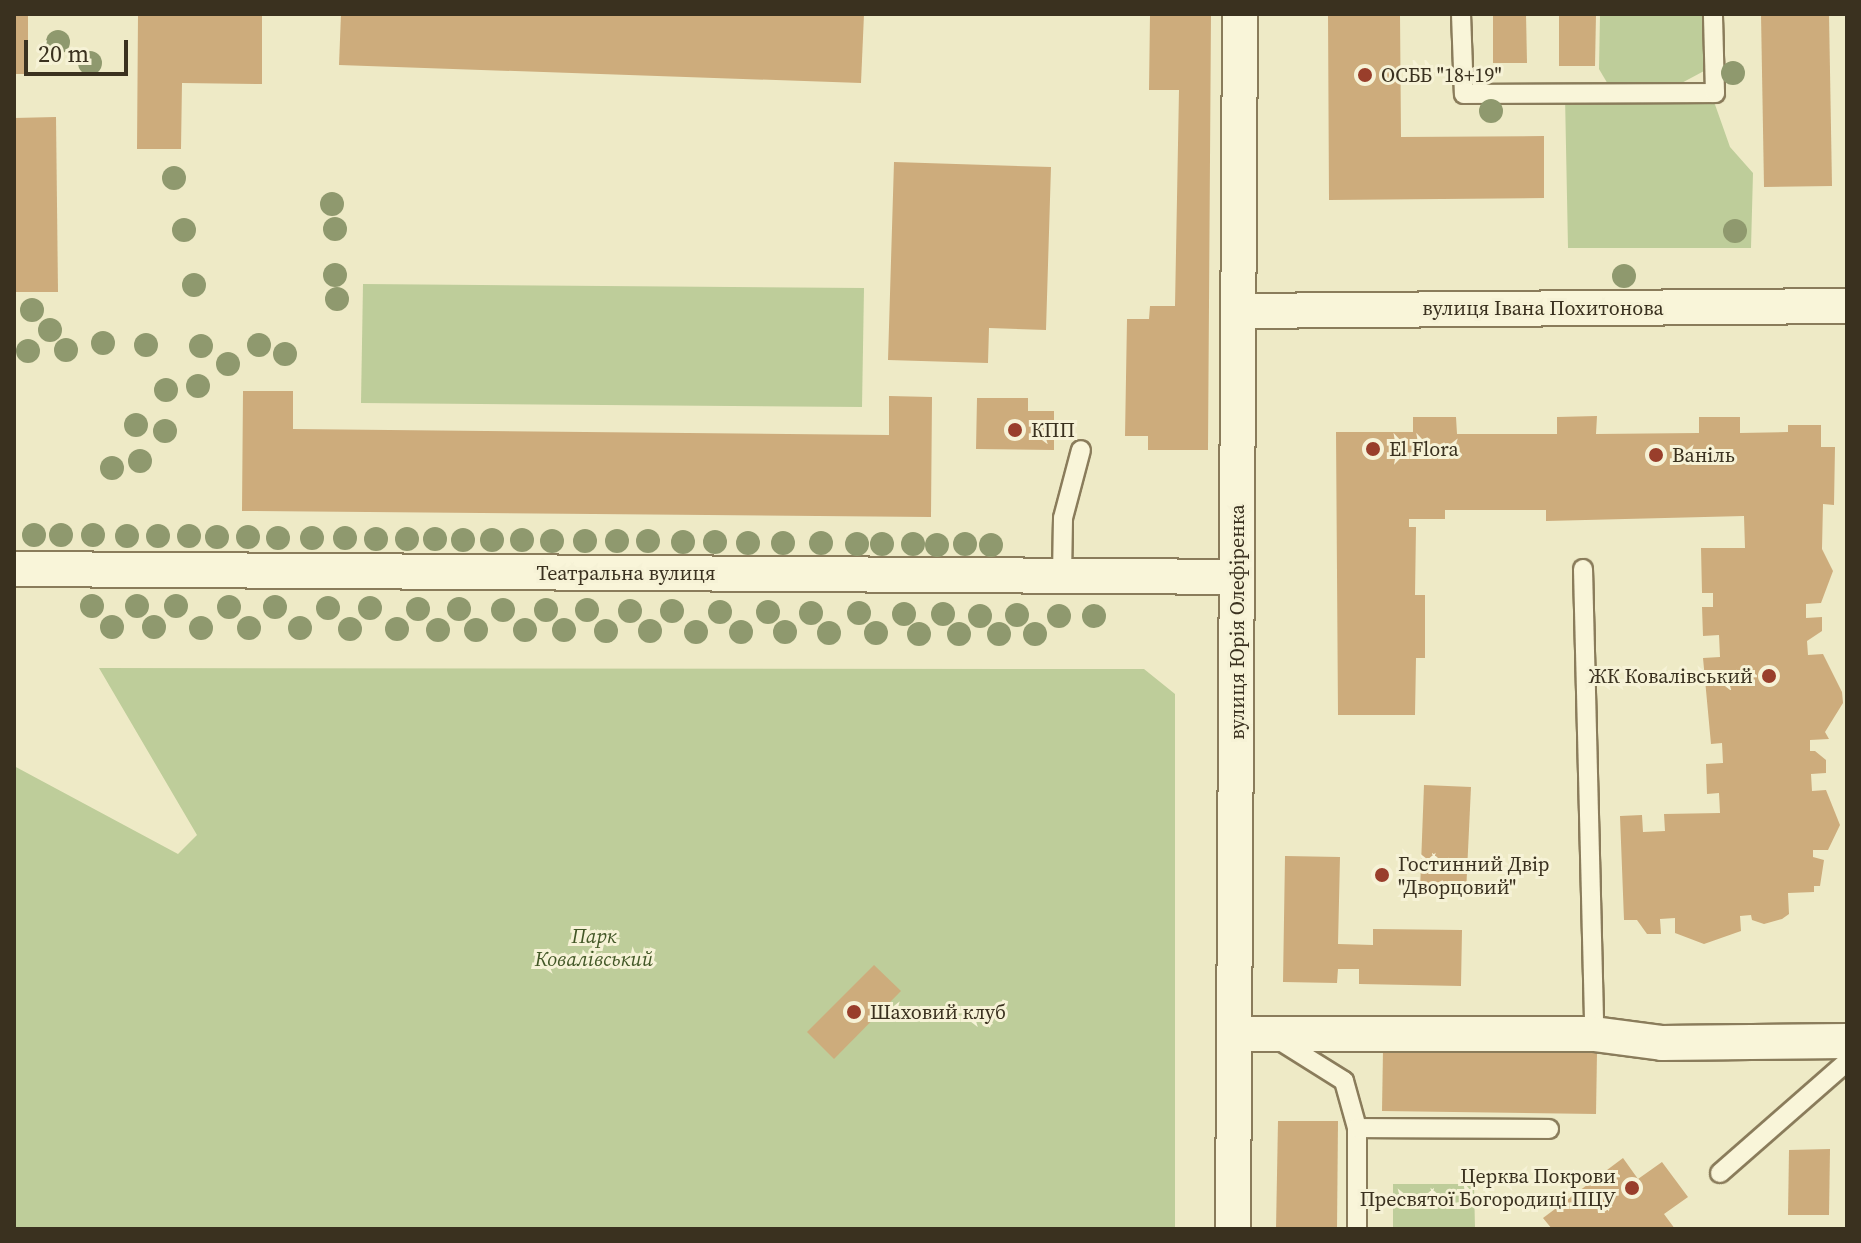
<!DOCTYPE html>
<meta charset="utf-8">
<style>
body{margin:0}
#map{position:relative;width:1861px;height:1243px;overflow:hidden;background:#eeeac6;font-family:"Source Serif 4",serif}
div>[style]{position:absolute}
[style*='--x']{left:calc(var(--x)*1px);top:calc(var(--y)*1px);width:calc(var(--w)*1px);rotate:calc(var(--a)*1deg)}
.green>*{inset:0;background:#becd9a}
.building>*{inset:0;background:#cdac7c}
.roads{filter:drop-shadow(2px 0 #8a7c5b) drop-shadow(-2px 0 #8a7c5b) drop-shadow(0 2px #8a7c5b) drop-shadow(0 -2px #8a7c5b)}
.service>*{height:18px;margin:-9px;padding:0 9px;transform-origin:9px;border-radius:9px;background:#f9f5d9}
.minor>*{height:34px;margin:-17px;padding:0 17px;transform-origin:17px;border-radius:17px;background:#f9f5d9}
.trees>*{width:24px;height:24px;margin:-12px;border-radius:50%;background:#8f996e}
.dots>*{width:22px;height:22px;translate:-50% -50%;box-sizing:border-box;border:4px solid #f6f2d6;border-radius:50%}
span{translate:-50% -50%;white-space:nowrap;text-align:center;line-height:1.15;-webkit-text-stroke:6px #f6f2d6;paint-order:stroke}
.poi-label{font-size:20px;color:#3a311f}
.left{translate:0 -50%;text-align:left}
.right{translate:-100% -50%;text-align:right}
.street-label{font-size:20px;color:#3a311f}
.park-label{font-size:20px;color:#425726;font-style:italic}
.frame{position:absolute;inset:0;border:16px solid #3a311f;pointer-events:none}
.scale{position:absolute;left:24px;top:40px;width:104px;height:36px;box-sizing:border-box;border:4px solid #3a311f;border-top:0;padding-left:10px;font-size:24px;line-height:28px;white-space:nowrap;color:#3a311f;-webkit-text-stroke:6px #f6f2d6;paint-order:stroke}
</style>
<div id="map">
<div class="green">
<div style="clip-path:polygon(1600px 14px,1702px 14px,1704px 71px,1676px 86px,1609px 86px,1599px 69px)"></div>
<div style="clip-path:polygon(1565px 96px,1712px 96px,1730px 147px,1753px 173px,1751px 248px,1568px 248px)"></div>
<div style="clip-path:polygon(363px 284px,864px 288px,862px 407px,361px 403px)"></div>
<div style="clip-path:polygon(99px 668px,1144px 669px,1175px 694px,1175px 1229px,14px 1229px,14px 766px,178px 854px,197px 835px)"></div>
<div style="clip-path:polygon(1474px 1184px,1475px 1229px,1393px 1229px,1393px 1184px)"></div>
</div>
<div class="building">
<div style="clip-path:polygon(14px 14px,28px 14px,28px 74px,14px 74px)"></div>
<div style="clip-path:polygon(138px 14px,262px 14px,262px 84px,182px 83px,181px 149px,137px 149px)"></div>
<div style="clip-path:polygon(341px 14px,864px 14px,861px 83px,339px 65px)"></div>
<div style="clip-path:polygon(1150px 14px,1211px 14px,1208px 450px,1148px 450px,1148px 436px,1125px 436px,1127px 319px,1149px 319px,1150px 306px,1175px 306px,1179px 90px,1149px 90px)"></div>
<div style="clip-path:polygon(1328px 14px,1400px 14px,1401px 137px,1544px 136px,1544px 198px,1329px 200px)"></div>
<div style="clip-path:polygon(1493px 14px,1526px 14px,1527px 63px,1493px 63px)"></div>
<div style="clip-path:polygon(1559px 14px,1596px 14px,1595px 66px,1559px 66px)"></div>
<div style="clip-path:polygon(1761px 14px,1829px 14px,1832px 186px,1764px 187px)"></div>
<div style="clip-path:polygon(56px 117px,58px 292px,14px 292px,14px 118px)"></div>
<div style="clip-path:polygon(894px 162px,1051px 167px,1046px 330px,989px 328px,988px 363px,888px 360px)"></div>
<div style="clip-path:polygon(243px 391px,293px 391px,293px 429px,889px 435px,889px 396px,932px 397px,931px 517px,242px 511px)"></div>
<div style="clip-path:polygon(977px 398px,1028px 398px,1028px 411px,1054px 411px,1054px 450px,976px 449px)"></div>
<div style="clip-path:polygon(1597px 416px,1596px 434px,1699px 433px,1699px 417px,1740px 417px,1740px 433px,1788px 432px,1788px 425px,1821px 425px,1821px 447px,1835px 447px,1834px 505px,1823px 504px,1822px 549px,1833px 571px,1821px 603px,1806px 604px,1806px 618px,1822px 617px,1822px 631px,1807px 641px,1808px 655px,1823px 654px,1842px 692px,1843px 703px,1825px 732px,1829px 739px,1810px 740px,1810px 751px,1815px 751px,1826px 760px,1826px 773px,1811px 774px,1812px 791px,1826px 790px,1840px 825px,1828px 850px,1813px 850px,1813px 857px,1824px 860px,1820px 886px,1814px 886px,1814px 892px,1788px 893px,1789px 914px,1782px 919px,1764px 924px,1752px 920px,1751px 915px,1740px 916px,1741px 931px,1704px 944px,1675px 933px,1675px 918px,1660px 919px,1661px 934px,1647px 934px,1637px 920px,1624px 920px,1620px 816px,1642px 815px,1643px 832px,1665px 831px,1664px 814px,1720px 813px,1719px 793px,1707px 794px,1706px 764px,1723px 763px,1722px 743px,1711px 744px,1703px 658px,1720px 657px,1719px 635px,1703px 636px,1702px 607px,1713px 607px,1713px 593px,1702px 593px,1701px 548px,1745px 548px,1744px 516px,1546px 521px,1546px 510px,1445px 510px,1445px 519px,1409px 519px,1409px 527px,1416px 527px,1415px 595px,1425px 595px,1425px 658px,1416px 658px,1415px 715px,1338px 715px,1336px 432px,1413px 432px,1413px 417px,1456px 417px,1457px 434px,1557px 434px,1557px 417px)"></div>
<div style="clip-path:polygon(1424px 785px,1471px 787px,1466px 893px,1420px 891px)"></div>
<div style="clip-path:polygon(1285px 856px,1340px 857px,1338px 944px,1373px 945px,1373px 929px,1462px 930px,1461px 986px,1359px 984px,1359px 969px,1338px 969px,1337px 983px,1283px 982px)"></div>
<div style="clip-path:polygon(874px 965px,901px 991px,834px 1059px,807px 1032px)"></div>
<div style="clip-path:polygon(1383px 1050px,1597px 1052px,1596px 1114px,1382px 1111px)"></div>
<div style="clip-path:polygon(1278px 1121px,1338px 1121px,1337px 1229px,1276px 1229px)"></div>
<div style="clip-path:polygon(1830px 1149px,1829px 1215px,1788px 1215px,1789px 1150px)"></div>
<div style="clip-path:polygon(1623px 1158px,1638px 1179px,1662px 1162px,1688px 1197px,1664px 1214px,1675px 1229px,1552px 1229px,1543px 1218px)"></div>
</div>
<div class="roads">
<div class="service">
<div style="--x:1461;--y:14;--w:80;--a:87.9"></div>
<div style="--x:1464;--y:94;--w:251;--a:-0.2"></div>
<div style="--x:1715;--y:93;--w:79;--a:-91.5"></div>
<div style="--x:1583;--y:569;--w:465;--a:88.6"></div>
<div style="--x:1062;--y:576;--w:58;--a:-89"></div>
<div style="--x:1063;--y:518;--w:70;--a:-75.2"></div>
<div style="--x:1277;--y:1039;--w:79;--a:32.1"></div>
<div style="--x:1344;--y:1081;--w:49;--a:74.5"></div>
<div style="--x:1720;--y:1173;--w:169;--a:-41.2"></div>
<div style="--x:1357;--y:1229;--w:101;--a:-90"></div>
<div style="--x:1357;--y:1128;--w:192;--a:0.3"></div>
</div>
<div class="minor">
<div style="--x:1238;--y:311;--w:609;--a:-0.47"></div>
<div style="--x:14;--y:569;--w:1223;--a:0.37"></div>
<div style="--x:1235;--y:1034;--w:359;--a:0"></div>
<div style="--x:1594;--y:1034;--w:69;--a:7.5"></div>
<div style="--x:1662;--y:1043;--w:185;--a:-0.6"></div>
<div style="--x:1233;--y:1229;--w:1215;--a:-89.67"></div>
</div>
</div>
<div class="trees">
<div style="left:58px;top:42px"></div>
<div style="left:90px;top:63px"></div>
<div style="left:1733px;top:73px"></div>
<div style="left:1491px;top:111px"></div>
<div style="left:174px;top:178px"></div>
<div style="left:332px;top:204px"></div>
<div style="left:335px;top:229px"></div>
<div style="left:184px;top:230px"></div>
<div style="left:1735px;top:231px"></div>
<div style="left:335px;top:275px"></div>
<div style="left:1624px;top:276px"></div>
<div style="left:194px;top:285px"></div>
<div style="left:337px;top:299px"></div>
<div style="left:32px;top:310px"></div>
<div style="left:50px;top:330px"></div>
<div style="left:103px;top:343px"></div>
<div style="left:146px;top:345px"></div>
<div style="left:259px;top:345px"></div>
<div style="left:201px;top:346px"></div>
<div style="left:66px;top:350px"></div>
<div style="left:28px;top:351px"></div>
<div style="left:285px;top:354px"></div>
<div style="left:228px;top:364px"></div>
<div style="left:198px;top:386px"></div>
<div style="left:166px;top:390px"></div>
<div style="left:136px;top:425px"></div>
<div style="left:165px;top:431px"></div>
<div style="left:140px;top:461px"></div>
<div style="left:112px;top:468px"></div>
<div style="left:34px;top:535px"></div>
<div style="left:61px;top:535px"></div>
<div style="left:93px;top:535px"></div>
<div style="left:127px;top:536px"></div>
<div style="left:158px;top:536px"></div>
<div style="left:189px;top:536px"></div>
<div style="left:217px;top:537px"></div>
<div style="left:248px;top:537px"></div>
<div style="left:278px;top:538px"></div>
<div style="left:312px;top:538px"></div>
<div style="left:345px;top:538px"></div>
<div style="left:376px;top:539px"></div>
<div style="left:407px;top:539px"></div>
<div style="left:435px;top:539px"></div>
<div style="left:463px;top:540px"></div>
<div style="left:492px;top:540px"></div>
<div style="left:522px;top:540px"></div>
<div style="left:552px;top:541px"></div>
<div style="left:585px;top:541px"></div>
<div style="left:617px;top:541px"></div>
<div style="left:648px;top:541px"></div>
<div style="left:683px;top:542px"></div>
<div style="left:715px;top:542px"></div>
<div style="left:748px;top:543px"></div>
<div style="left:783px;top:543px"></div>
<div style="left:821px;top:543px"></div>
<div style="left:857px;top:544px"></div>
<div style="left:882px;top:544px"></div>
<div style="left:913px;top:544px"></div>
<div style="left:965px;top:544px"></div>
<div style="left:937px;top:545px"></div>
<div style="left:991px;top:545px"></div>
<div style="left:92px;top:606px"></div>
<div style="left:137px;top:606px"></div>
<div style="left:176px;top:606px"></div>
<div style="left:229px;top:607px"></div>
<div style="left:275px;top:607px"></div>
<div style="left:328px;top:608px"></div>
<div style="left:370px;top:608px"></div>
<div style="left:418px;top:609px"></div>
<div style="left:459px;top:609px"></div>
<div style="left:503px;top:610px"></div>
<div style="left:546px;top:610px"></div>
<div style="left:587px;top:610px"></div>
<div style="left:630px;top:611px"></div>
<div style="left:672px;top:611px"></div>
<div style="left:720px;top:612px"></div>
<div style="left:768px;top:612px"></div>
<div style="left:811px;top:613px"></div>
<div style="left:859px;top:613px"></div>
<div style="left:904px;top:614px"></div>
<div style="left:943px;top:614px"></div>
<div style="left:1017px;top:615px"></div>
<div style="left:980px;top:616px"></div>
<div style="left:1059px;top:616px"></div>
<div style="left:1094px;top:616px"></div>
<div style="left:112px;top:627px"></div>
<div style="left:154px;top:627px"></div>
<div style="left:201px;top:628px"></div>
<div style="left:249px;top:628px"></div>
<div style="left:300px;top:628px"></div>
<div style="left:350px;top:629px"></div>
<div style="left:397px;top:629px"></div>
<div style="left:438px;top:630px"></div>
<div style="left:476px;top:630px"></div>
<div style="left:525px;top:630px"></div>
<div style="left:564px;top:630px"></div>
<div style="left:606px;top:631px"></div>
<div style="left:650px;top:631px"></div>
<div style="left:696px;top:632px"></div>
<div style="left:741px;top:632px"></div>
<div style="left:785px;top:632px"></div>
<div style="left:829px;top:633px"></div>
<div style="left:876px;top:633px"></div>
<div style="left:919px;top:634px"></div>
<div style="left:959px;top:634px"></div>
<div style="left:999px;top:634px"></div>
<div style="left:1035px;top:634px"></div>
</div>
<div class="dots">
<div style="left:1365px;top:75px;background:#993e2b"></div>
<div style="left:1015px;top:430px;background:#993e2b"></div>
<div style="left:1373px;top:449px;background:#993e2b"></div>
<div style="left:1656px;top:455px;background:#993e2b"></div>
<div style="left:1769px;top:676px;background:#993e2b"></div>
<div style="left:1382px;top:875px;background:#993e2b"></div>
<div style="left:854px;top:1012px;background:#993e2b"></div>
<div style="left:1632px;top:1188px;background:#993e2b"></div>
</div>
<div class="poi-label">
<span class="left" style="left:1381px;top:75px">ОСББ "18+19"</span>
<span class="left" style="left:1031px;top:430px">КПП</span>
<span class="left" style="left:1389px;top:449px">El Flora</span>
<span class="left" style="left:1672px;top:455px">Ваніль</span>
<span class="right" style="left:1753px;top:676px">ЖК Ковалівський</span>
<span class="left" style="left:1398px;top:876px">Гостинний Двір<br>"Дворцовий"</span>
<span class="left" style="left:870px;top:1012px">Шаховий клуб</span>
<span class="right" style="left:1616px;top:1188px">Церква Покрови<br>Пресвятої Богородиці ПЦУ</span>
</div>
<div class="street-label">
<span style="left:1543px;top:308px">вулиця Івана Похитонова</span>
<span style="left:626px;top:573px">Театральна вулиця</span>
<span style="left:1237px;top:622px;rotate:-90deg">вулиця Юрія Олефіренка</span>
</div>
<div class="park-label">
<span style="left:594px;top:948px">Парк<br>Ковалівський</span>
</div>
<div class="frame"></div>
<div class="scale">20 m</div>
</div>
